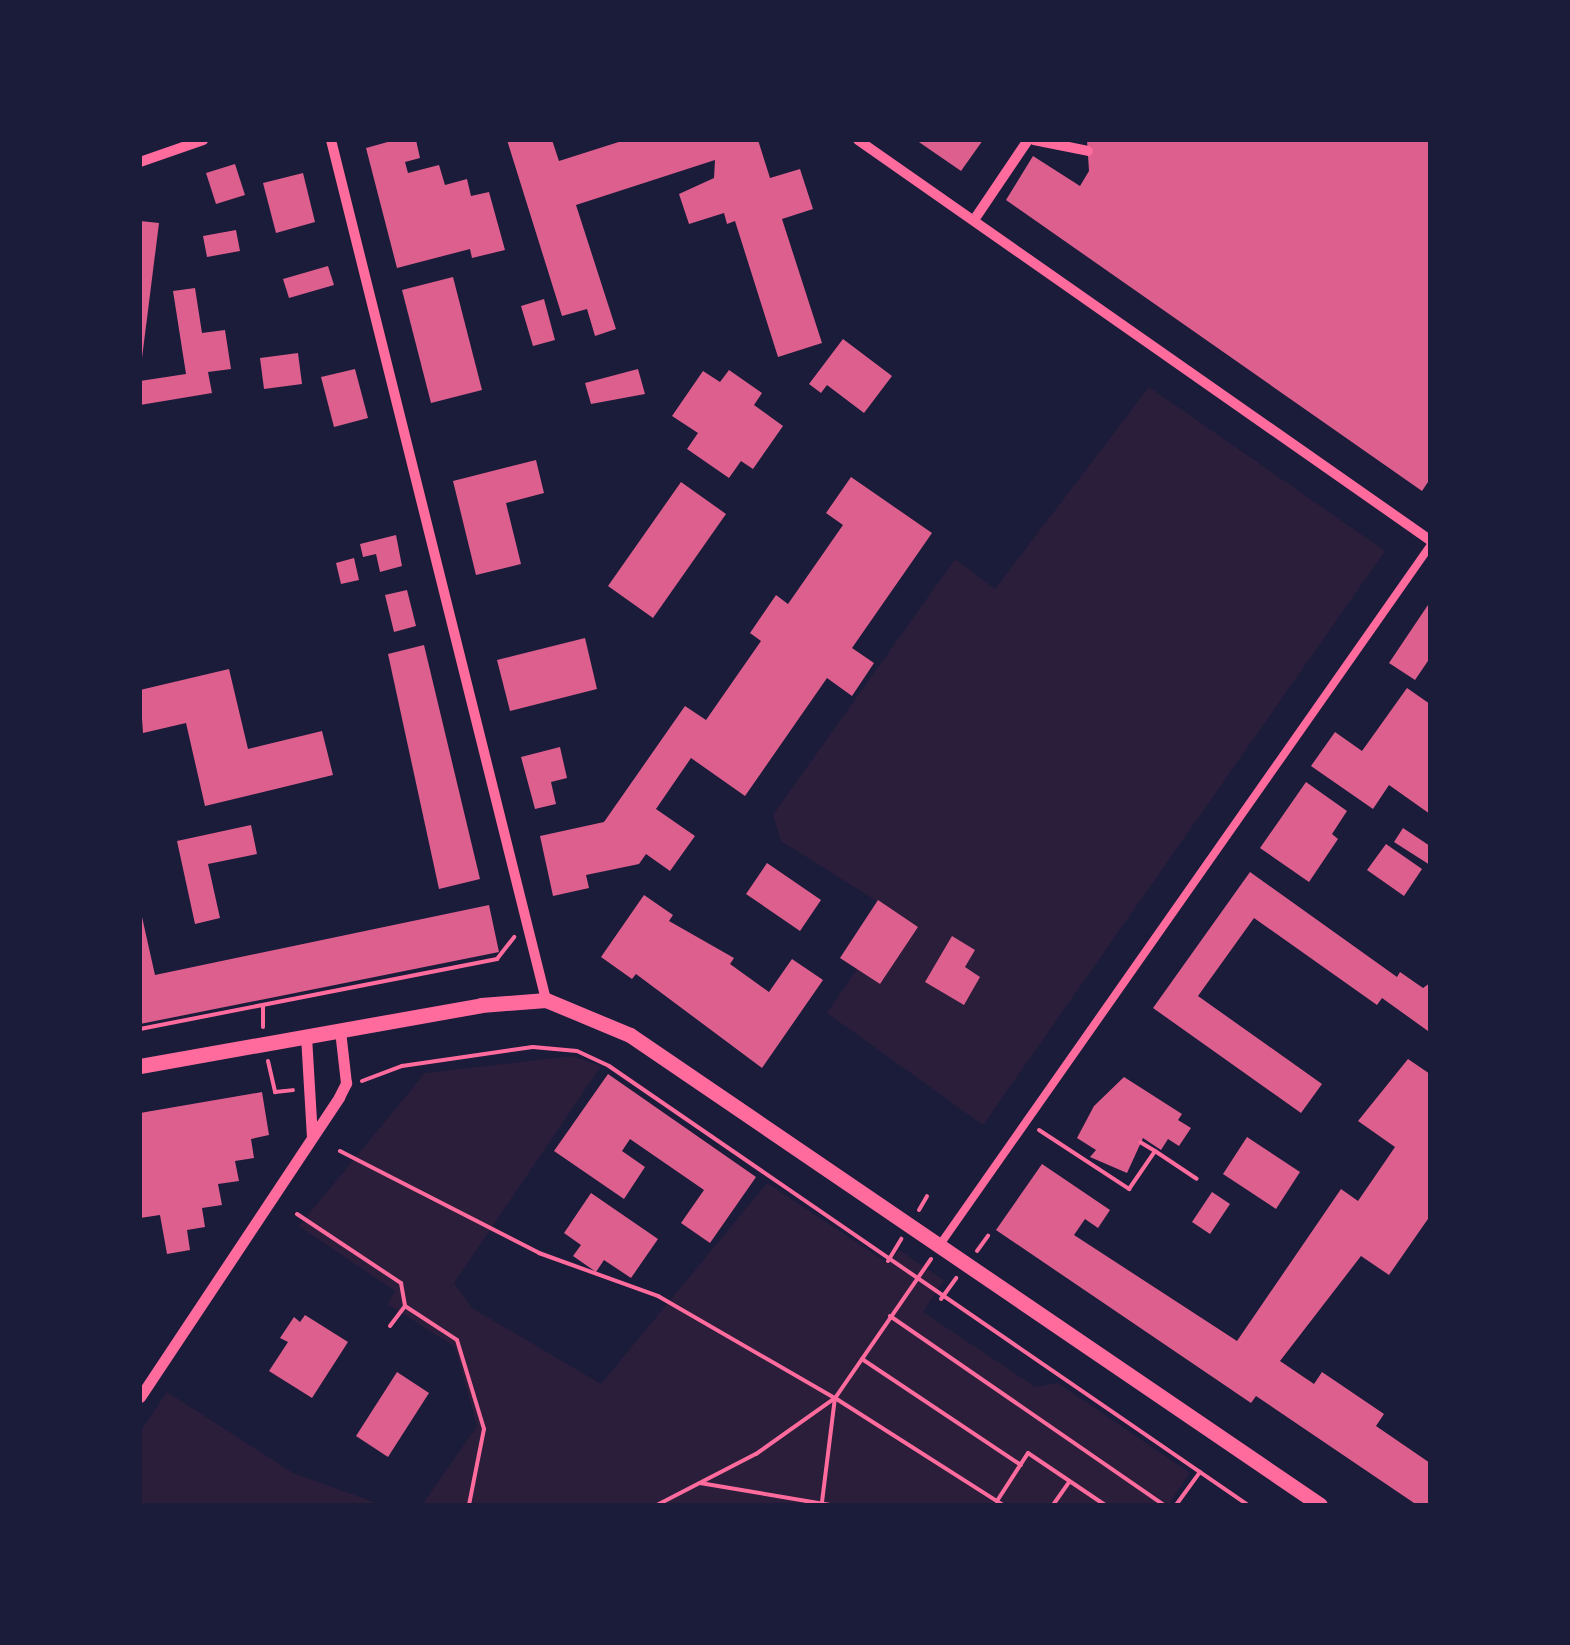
<!DOCTYPE html>
<style>
body{margin:0}
#map{position:relative;width:1570px;height:1645px;overflow:hidden;background:#1b1b3a;font-family:Commissioner,sans-serif}
div>[style]{position:absolute}
[style*='--x']{left:calc(var(--x)*1px);top:calc(var(--y)*1px);width:calc(var(--w)*1px);rotate:calc(var(--a)*1deg)}
.green>*{inset:0;background:#2a1e3b}
.building>*{inset:0;background:#dd5f8e}
.path>*{height:4px;margin:-2px;padding:0 2px;transform-origin:2px;border-radius:2px;background:#ff6b9d}
.pedestrian>*{height:8px;margin:-4px;padding:0 4px;transform-origin:4px;border-radius:4px;background:#ff6b9d}
.minor>*{height:10px;margin:-5px;padding:0 5px;transform-origin:5px;border-radius:5px;background:#ff6b9d}
.tertiary>*{height:11px;margin:-5.5px;padding:0 5.5px;transform-origin:5.5px;border-radius:5.5px;background:#ff6b9d}
.primary>*{height:15px;margin:-7.5px;padding:0 7.5px;transform-origin:7.5px;border-radius:7.5px;background:#ff6b9d}
span{translate:-50% -50%;white-space:nowrap;text-align:center;line-height:1.15;-webkit-text-stroke:8px #1b1b3a;paint-order:stroke}
.frame{position:absolute;inset:0;border:142px solid #1b1b3a;pointer-events:none}
</style>
<div id="map">
<div class="green">
<div style="clip-path:polygon(1149px 387px,1385px 551px,983px 1125px,827px 1013px,857px 969px,880px 984px,918px 927px,781px 841px,773px 815px,955px 559px,995px 589px)"></div>
<div style="clip-path:polygon(572px 1056px,601px 1066px,454px 1283px,472px 1308px,601px 1384px,767px 1183px,889px 1264px,899px 1250px,944px 1280px,923px 1312px,1035px 1387px,1058px 1383px,1190px 1473px,1168px 1505px,422px 1505px,477px 1426px,455px 1347px,388px 1304px,395px 1291px,299px 1226px,425px 1073px)"></div>
<div style="clip-path:polygon(167px 1392px,293px 1473px,382px 1505px,140px 1505px,140px 1432px)"></div>
</div>
<div class="building">
<div style="clip-path:polygon(395px 140px,416px 140px,420px 158px,405px 162px,408px 173px,439px 165px,445px 185px,467px 179px,471px 196px,489px 192px,505px 250px,472px 258px,470px 249px,397px 268px,366px 148px)"></div>
<div style="clip-path:polygon(507px 140px,552px 140px,559px 161px,625px 140px,758px 140px,770px 178px,800px 169px,813px 209px,782px 219px,822px 343px,778px 357px,735px 221px,727px 224px,724px 213px,689px 224px,679px 194px,714px 178px,715px 160px,576px 205px,616px 329px,595px 336px,587px 309px,562px 316px)"></div>
<div style="clip-path:polygon(916px 140px,983px 140px,961px 171px)"></div>
<div style="clip-path:polygon(1087px 140px,1430px 140px,1430px 479px,1422px 491px,1006px 200px,1033px 156px,1080px 186px,1089px 171px)"></div>
<div style="clip-path:polygon(235px 164px,245px 195px,216px 204px,206px 173px)"></div>
<div style="clip-path:polygon(303px 173px,315px 222px,276px 233px,263px 183px)"></div>
<div style="clip-path:polygon(140px 221px,159px 223px,142px 358px,140px 357px)"></div>
<div style="clip-path:polygon(236px 230px,240px 251px,207px 257px,203px 236px)"></div>
<div style="clip-path:polygon(328px 266px,334px 285px,289px 298px,283px 279px)"></div>
<div style="clip-path:polygon(453px 277px,482px 390px,431px 403px,402px 290px)"></div>
<div style="clip-path:polygon(195px 288px,202px 333px,225px 330px,231px 369px,208px 372px,212px 393px,140px 405px,140px 381px,186px 374px,173px 291px)"></div>
<div style="clip-path:polygon(544px 299px,555px 340px,533px 346px,521px 306px)"></div>
<div style="clip-path:polygon(843px 339px,892px 376px,864px 413px,827px 385px,821px 393px,809px 384px)"></div>
<div style="clip-path:polygon(298px 353px,302px 384px,264px 389px,260px 358px)"></div>
<div style="clip-path:polygon(355px 369px,368px 418px,334px 427px,321px 377px)"></div>
<div style="clip-path:polygon(638px 369px,645px 394px,591px 404px,585px 383px)"></div>
<div style="clip-path:polygon(729px 370px,762px 393px,754px 405px,783px 426px,753px 469px,741px 461px,729px 478px,687px 449px,698px 433px,672px 416px,703px 371px,720px 382px)"></div>
<div style="clip-path:polygon(536px 460px,544px 493px,506px 503px,521px 564px,476px 575px,453px 481px)"></div>
<div style="clip-path:polygon(851px 477px,932px 533px,852px 648px,874px 663px,852px 696px,827px 678px,745px 796px,691px 758px,656px 809px,695px 836px,670px 871px,646px 854px,639px 864px,586px 875px,589px 888px,553px 896px,540px 836px,604px 822px,685px 706px,706px 720px,761px 641px,750px 633px,776px 595px,788px 604px,843px 525px,826px 513px)"></div>
<div style="clip-path:polygon(681px 482px,726px 514px,653px 618px,608px 586px)"></div>
<div style="clip-path:polygon(396px 535px,402px 566px,380px 572px,376px 554px,363px 557px,360px 544px)"></div>
<div style="clip-path:polygon(354px 558px,359px 580px,341px 584px,336px 563px)"></div>
<div style="clip-path:polygon(407px 590px,416px 626px,394px 632px,385px 595px)"></div>
<div style="clip-path:polygon(1430px 602px,1430px 658px,1415px 680px,1389px 663px)"></div>
<div style="clip-path:polygon(585px 638px,597px 689px,510px 711px,497px 660px)"></div>
<div style="clip-path:polygon(424px 645px,480px 879px,439px 889px,388px 654px)"></div>
<div style="clip-path:polygon(229px 669px,248px 749px,322px 731px,333px 775px,205px 806px,186px 723px,143px 733px,140px 690px)"></div>
<div style="clip-path:polygon(1407px 688px,1430px 704px,1430px 814px,1389px 785px,1373px 809px,1311px 766px,1335px 732px,1362px 751px)"></div>
<div style="clip-path:polygon(560px 747px,567px 778px,551px 782px,556px 804px,535px 809px,521px 757px)"></div>
<div style="clip-path:polygon(1306px 782px,1347px 811px,1332px 834px,1338px 839px,1309px 882px,1260px 848px)"></div>
<div style="clip-path:polygon(251px 825px,257px 854px,208px 864px,220px 918px,195px 924px,177px 841px)"></div>
<div style="clip-path:polygon(1403px 828px,1430px 846px,1430px 865px,1394px 842px)"></div>
<div style="clip-path:polygon(1386px 844px,1422px 869px,1404px 896px,1367px 870px)"></div>
<div style="clip-path:polygon(767px 863px,821px 900px,800px 931px,746px 894px)"></div>
<div style="clip-path:polygon(1250px 872px,1397px 977px,1400px 972px,1423px 988px,1430px 983px,1428px 1031px,1382px 998px,1377px 1005px,1254px 918px,1198px 996px,1322px 1084px,1301px 1113px,1153px 1008px)"></div>
<div style="clip-path:polygon(644px 895px,673px 915px,669px 921px,734px 958px,730px 964px,769px 992px,792px 959px,823px 980px,762px 1068px,636px 974px,632px 979px,601px 957px)"></div>
<div style="clip-path:polygon(878px 900px,918px 927px,880px 984px,840px 958px)"></div>
<div style="clip-path:polygon(489px 905px,499px 952px,140px 1024px,140px 908px,155px 975px)"></div>
<div style="clip-path:polygon(952px 936px,975px 950px,965px 967px,980px 977px,964px 1005px,925px 982px)"></div>
<div style="clip-path:polygon(1408px 1059px,1430px 1074px,1430px 1216px,1389px 1275px,1361px 1256px,1280px 1361px,1314px 1384px,1322px 1372px,1384px 1414px,1376px 1426px,1430px 1463px,1430px 1505px,1417px 1505px,1256px 1396px,1251px 1403px,996px 1230px,1042px 1164px,1110px 1210px,1098px 1228px,1085px 1219px,1074px 1235px,1237px 1341px,1341px 1189px,1358px 1201px,1395px 1147px,1358px 1121px)"></div>
<div style="clip-path:polygon(608px 1074px,756px 1177px,710px 1243px,681px 1223px,704px 1190px,630px 1139px,622px 1151px,645px 1167px,624px 1199px,554px 1151px)"></div>
<div style="clip-path:polygon(1124px 1077px,1182px 1114px,1178px 1120px,1191px 1128px,1179px 1146px,1168px 1139px,1161px 1150px,1143px 1138px,1127px 1173px,1090px 1157px,1096px 1150px,1077px 1138px,1094px 1106px)"></div>
<div style="clip-path:polygon(262px 1092px,269px 1135px,251px 1139px,254px 1158px,235px 1161px,239px 1181px,218px 1184px,222px 1205px,202px 1208px,205px 1227px,187px 1230px,190px 1250px,167px 1254px,160px 1215px,140px 1218px,140px 1113px)"></div>
<div style="clip-path:polygon(1247px 1137px,1300px 1172px,1276px 1209px,1223px 1174px)"></div>
<div style="clip-path:polygon(1212px 1192px,1230px 1204px,1210px 1234px,1192px 1222px)"></div>
<div style="clip-path:polygon(591px 1193px,658px 1239px,631px 1278px,604px 1260px,596px 1272px,573px 1256px,581px 1245px,564px 1233px)"></div>
<div style="clip-path:polygon(305px 1315px,348px 1342px,312px 1398px,269px 1371px,288px 1342px,280px 1338px,294px 1317px,300px 1322px)"></div>
<div style="clip-path:polygon(397px 1372px,429px 1393px,388px 1457px,356px 1436px)"></div>
</div>
<div class="path">
<div style="--x:263;--y:1006;--w:21;--a:90"></div>
<div style="--x:140;--y:1029;--w:364;--a:-11.1"></div>
<div style="--x:497;--y:959;--w:28;--a:-52"></div>
<div style="--x:268;--y:1061;--w:32;--a:77"></div>
<div style="--x:275;--y:1092;--w:18;--a:-6"></div>
<div style="--x:362;--y:1081;--w:43;--a:-20.6"></div>
<div style="--x:402;--y:1066;--w:132;--a:-8.3"></div>
<div style="--x:533;--y:1047;--w:44;--a:5.2"></div>
<div style="--x:577;--y:1051;--w:35;--a:25"></div>
<div style="--x:609;--y:1066;--w:775;--a:34.49"></div>
<div style="--x:1039;--y:1130;--w:108;--a:33.2"></div>
<div style="--x:1129;--y:1189;--w:46;--a:-55.6"></div>
<div style="--x:1155;--y:1151;--w:17;--a:-149"></div>
<div style="--x:340;--y:1151;--w:224;--a:27.1"></div>
<div style="--x:539;--y:1253;--w:127;--a:19.9"></div>
<div style="--x:658;--y:1296;--w:204;--a:30"></div>
<div style="--x:1155;--y:1151;--w:50;--a:33.7"></div>
<div style="--x:919;--y:1210;--w:16;--a:-60"></div>
<div style="--x:297;--y:1214;--w:125;--a:33.6"></div>
<div style="--x:401;--y:1283;--w:23;--a:80"></div>
<div style="--x:405;--y:1306;--w:62;--a:33.2"></div>
<div style="--x:457;--y:1340;--w:93;--a:73.1"></div>
<div style="--x:484;--y:1429;--w:77;--a:101.2"></div>
<div style="--x:977;--y:1251;--w:19;--a:-54"></div>
<div style="--x:931;--y:1259;--w:169;--a:124.6"></div>
<div style="--x:835;--y:1398;--w:199;--a:32.5"></div>
<div style="--x:888;--y:1261;--w:26;--a:-59"></div>
<div style="--x:941;--y:1299;--w:26;--a:-54"></div>
<div style="--x:890;--y:1316;--w:333;--a:34.6"></div>
<div style="--x:390;--y:1326;--w:25;--a:-53"></div>
<div style="--x:862;--y:1359;--w:191;--a:33.7"></div>
<div style="--x:700;--y:1483;--w:132;--a:9.6"></div>
<div style="--x:997;--y:1501;--w:57;--a:-57.1"></div>
<div style="--x:1028;--y:1453;--w:93;--a:34"></div>
<div style="--x:822;--y:1502;--w:105;--a:-82.9"></div>
<div style="--x:657;--y:1505;--w:111;--a:-27.3"></div>
<div style="--x:756;--y:1454;--w:97;--a:-35.3"></div>
<div style="--x:1053;--y:1505;--w:28;--a:-55"></div>
<div style="--x:1176;--y:1505;--w:41;--a:-54"></div>
</div>
<div class="pedestrian">
<div style="--x:939;--y:1246;--w:855;--a:-54.95"></div>
</div>
<div class="minor">
<div style="--x:331;--y:140;--w:886;--a:75.96"></div>
<div style="--x:858;--y:140;--w:698;--a:34.97"></div>
<div style="--x:1034;--y:140;--w:55;--a:11.5"></div>
<div style="--x:140;--y:162;--w:67;--a:-19.2"></div>
<div style="--x:974;--y:220;--w:97;--a:-56"></div>
</div>
<div class="tertiary">
<div style="--x:306;--y:1036;--w:100;--a:86.6"></div>
<div style="--x:140;--y:1397;--w:360;--a:-56.4"></div>
<div style="--x:339;--y:1097;--w:16;--a:-63"></div>
<div style="--x:346;--y:1083;--w:53;--a:-96.5"></div>
</div>
<div class="primary">
<div style="--x:140;--y:1066;--w:346;--a:-10.1"></div>
<div style="--x:481;--y:1005;--w:65;--a:-4.4"></div>
<div style="--x:546;--y:1000;--w:91;--a:22.6"></div>
<div style="--x:630;--y:1035;--w:835;--a:34.26"></div>
</div>
<div class="frame"></div>
</div>
